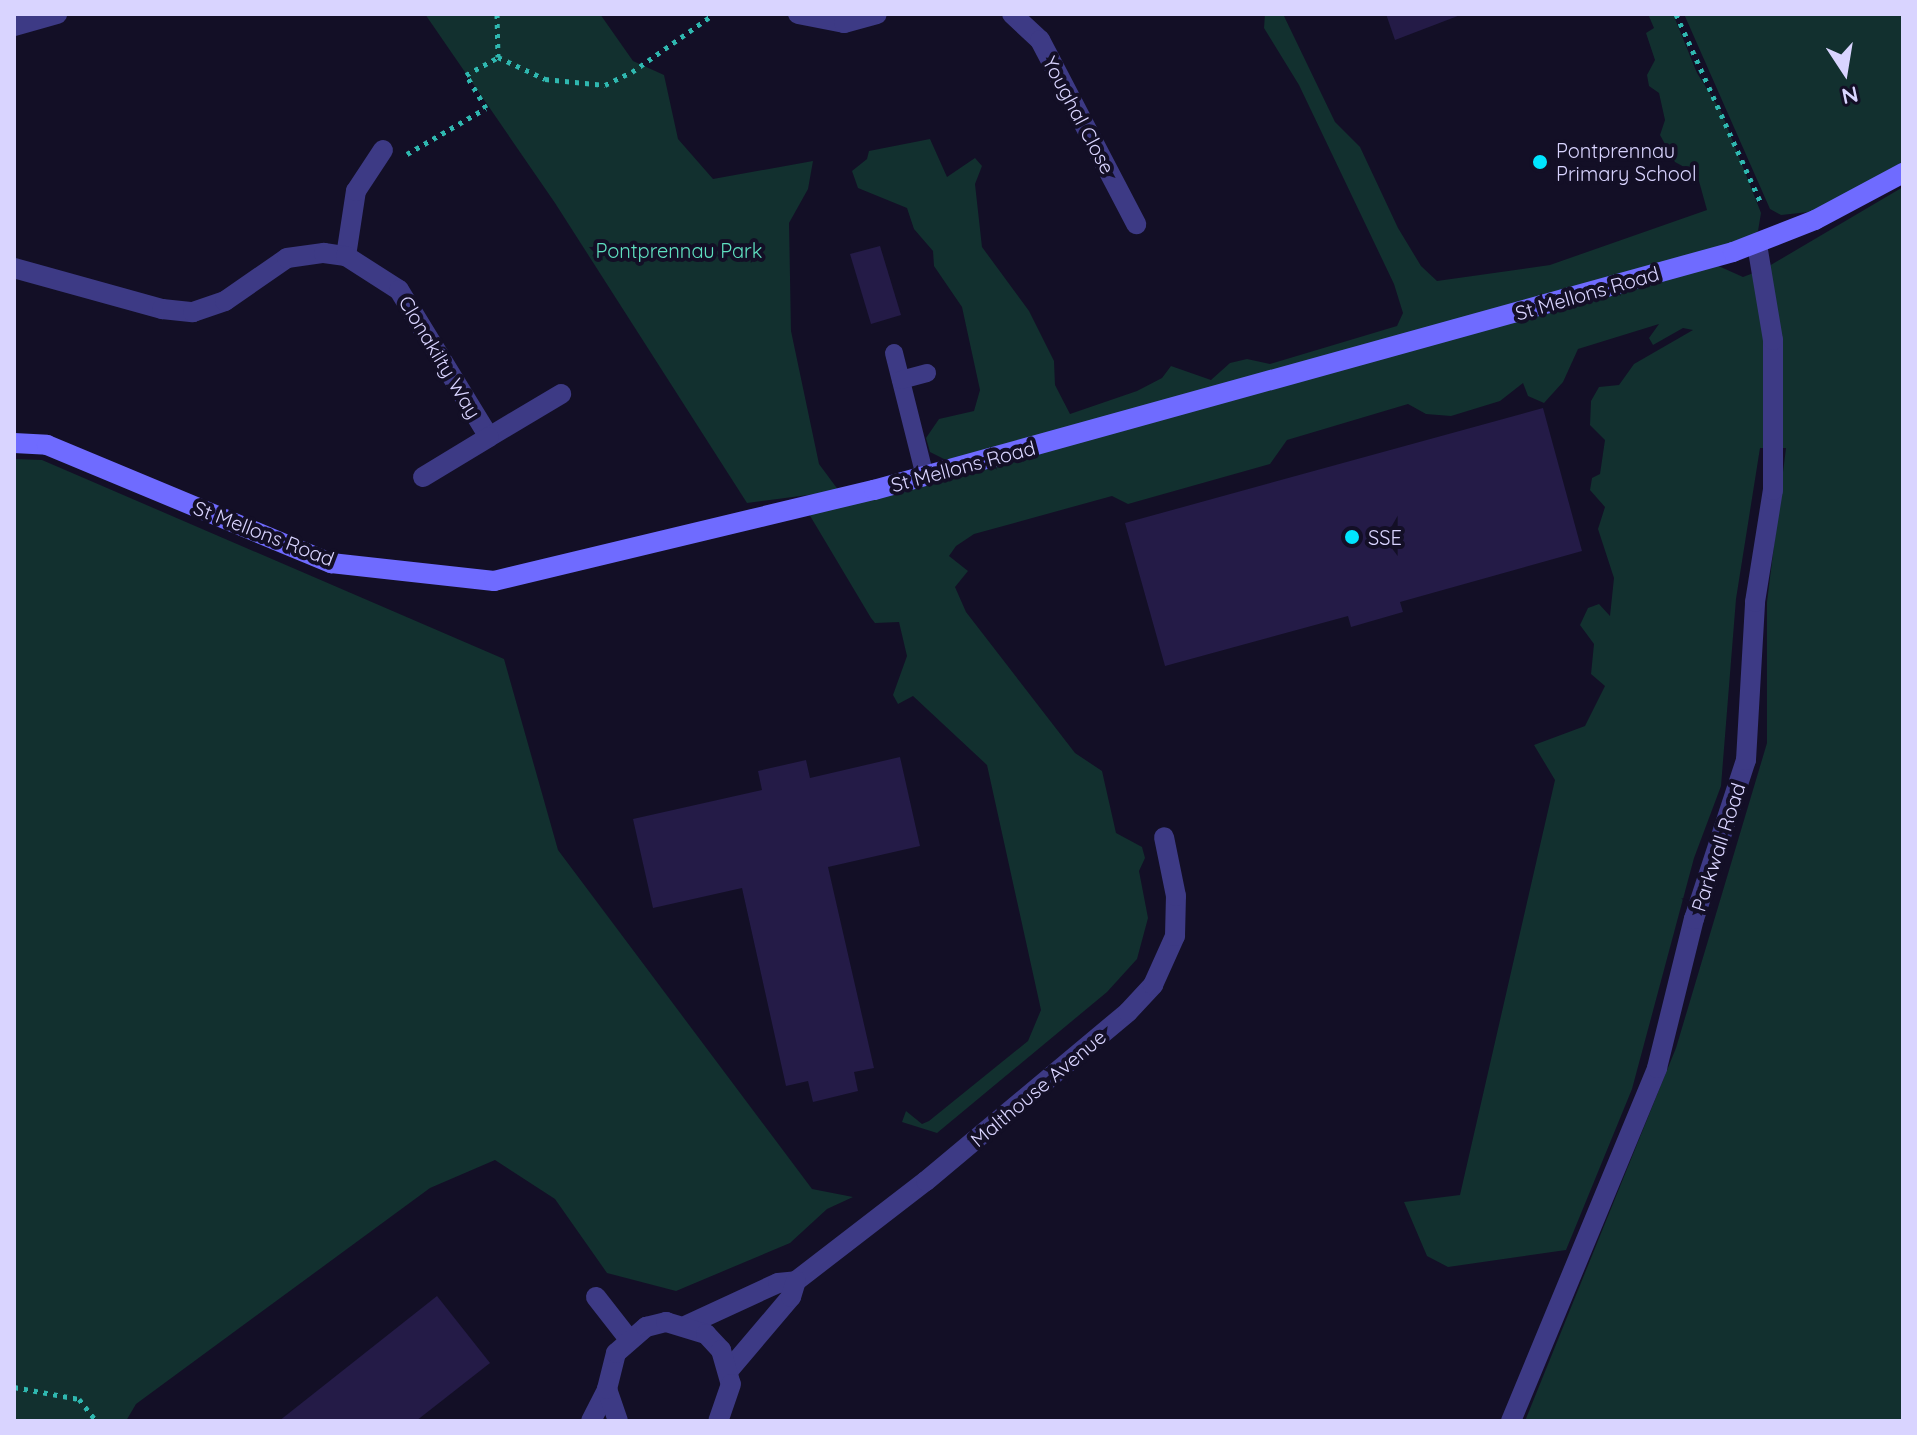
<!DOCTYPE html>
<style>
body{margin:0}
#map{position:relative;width:1917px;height:1435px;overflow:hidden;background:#130f26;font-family:Quicksand,sans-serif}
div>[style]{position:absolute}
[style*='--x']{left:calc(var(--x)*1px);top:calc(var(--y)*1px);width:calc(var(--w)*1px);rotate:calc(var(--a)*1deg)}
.green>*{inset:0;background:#12302f}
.building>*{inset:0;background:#241b47}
.path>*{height:5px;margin-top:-2.5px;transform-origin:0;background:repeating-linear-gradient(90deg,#2fb8b0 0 4px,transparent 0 10px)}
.lane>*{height:18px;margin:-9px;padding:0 9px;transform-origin:9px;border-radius:9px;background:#3d3a85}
.street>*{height:20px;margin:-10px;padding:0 10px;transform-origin:10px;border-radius:10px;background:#3d3a85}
.secondary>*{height:20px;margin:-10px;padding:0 10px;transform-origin:10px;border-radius:10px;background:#6f6bff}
.dots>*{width:22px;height:22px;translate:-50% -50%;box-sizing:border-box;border:4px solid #130f26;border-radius:50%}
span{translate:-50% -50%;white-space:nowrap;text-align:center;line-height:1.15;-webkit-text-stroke:8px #130f26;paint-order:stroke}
.street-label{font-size:20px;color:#d9d4ff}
.poi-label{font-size:20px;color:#d9d4ff}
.left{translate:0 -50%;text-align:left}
.park-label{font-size:20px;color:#5fe0c0}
.frame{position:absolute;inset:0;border:16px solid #d9d4ff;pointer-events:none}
.north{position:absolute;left:1805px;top:32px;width:80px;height:80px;-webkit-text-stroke:6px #130f26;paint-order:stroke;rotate:168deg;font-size:22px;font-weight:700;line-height:32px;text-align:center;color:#d9d4ff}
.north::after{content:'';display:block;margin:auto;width:28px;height:36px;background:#d9d4ff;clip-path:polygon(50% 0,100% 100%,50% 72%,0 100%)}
</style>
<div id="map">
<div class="green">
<div style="clip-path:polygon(425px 14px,600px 14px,633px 61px,664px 75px,678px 139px,713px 179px,813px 161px,808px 189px,789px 223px,791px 331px,819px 464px,839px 491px,747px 503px,555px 203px)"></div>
<div style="clip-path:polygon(1265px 14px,1283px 14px,1335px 122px,1360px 147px,1398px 228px,1421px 266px,1437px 281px,1550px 265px,1707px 210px,1697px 174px,1675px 162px,1660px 135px,1665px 120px,1659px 93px,1649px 86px,1647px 75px,1655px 60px,1646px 33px,1654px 28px,1648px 14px,1673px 14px,1697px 73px,1721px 111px,1761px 213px,1758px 231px,1714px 264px,1743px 277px,1764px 269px,1903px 187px,1903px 1421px,1525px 1421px,1676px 1048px,1767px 743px,1767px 602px,1786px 448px,1760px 448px,1736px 599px,1721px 786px,1694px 858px,1632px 1089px,1566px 1250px,1448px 1267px,1427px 1256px,1404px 1202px,1460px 1195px,1555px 780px,1534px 745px,1585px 726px,1605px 686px,1591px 674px,1594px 644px,1580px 625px,1588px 608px,1599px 604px,1610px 616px,1614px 578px,1598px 529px,1605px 507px,1590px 490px,1592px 478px,1600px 474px,1605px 440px,1590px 425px,1591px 401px,1599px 387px,1619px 385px,1634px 364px,1693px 330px,1683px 328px,1653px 345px,1649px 338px,1659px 324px,1578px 349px,1563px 382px,1544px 403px,1528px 396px,1523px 383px,1500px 401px,1451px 416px,1426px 414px,1408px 404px,1287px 440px,1270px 464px,1128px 504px,1112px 496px,974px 534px,956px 546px,949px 556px,968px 571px,955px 587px,966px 612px,1075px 753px,1102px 771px,1116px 833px,1142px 847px,1145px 858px,1139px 871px,1148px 918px,1137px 959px,1107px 992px,937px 1133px,902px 1122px,906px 1111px,922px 1124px,929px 1121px,1028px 1041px,1041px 1010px,987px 765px,913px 696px,898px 704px,893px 695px,907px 656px,899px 622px,875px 623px,871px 618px,809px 514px,948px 461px,930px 452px,926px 438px,939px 419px,974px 411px,980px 390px,962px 307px,934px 266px,933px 251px,914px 229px,907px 208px,858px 188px,852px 171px,867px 159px,869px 151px,930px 139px,947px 177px,975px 158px,982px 166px,975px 184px,982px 247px,1029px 311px,1054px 361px,1055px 385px,1070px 414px,1137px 391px,1162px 378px,1171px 366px,1211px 380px,1230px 363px,1247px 359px,1270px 364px,1397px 326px,1403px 313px,1394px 284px,1299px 85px,1264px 28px)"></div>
<div style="clip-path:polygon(1684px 14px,1903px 14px,1903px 162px,1818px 211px,1781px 215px,1770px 209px)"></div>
<div style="clip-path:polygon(14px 459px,42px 460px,504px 659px,558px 850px,812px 1189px,853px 1197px,827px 1209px,790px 1243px,676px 1291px,607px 1273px,555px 1199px,495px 1160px,430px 1188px,136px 1404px,126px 1421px,14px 1421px)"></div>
</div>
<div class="building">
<div style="clip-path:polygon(1386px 14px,1463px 14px,1395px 40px)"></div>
<div style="clip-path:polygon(880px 246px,901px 315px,871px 324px,850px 254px)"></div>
<div style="clip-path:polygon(1543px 408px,1582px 551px,1400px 602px,1403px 612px,1351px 627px,1348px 616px,1165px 666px,1125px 523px)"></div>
<div style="clip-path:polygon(900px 757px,920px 846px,828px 867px,874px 1068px,854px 1072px,858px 1091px,813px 1102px,808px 1081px,786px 1086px,742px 888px,653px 908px,633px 819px,762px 790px,758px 771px,806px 760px,810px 778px)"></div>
<div style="clip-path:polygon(437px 1296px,490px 1363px,416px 1421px,279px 1421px)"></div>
</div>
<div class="path">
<div style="--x:497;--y:14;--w:43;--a:88.7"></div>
<div style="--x:498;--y:57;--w:52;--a:25.1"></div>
<div style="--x:545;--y:79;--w:60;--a:5.7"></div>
<div style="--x:605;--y:85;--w:30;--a:-26"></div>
<div style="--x:632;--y:72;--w:100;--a:-35.3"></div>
<div style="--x:1676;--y:14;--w:209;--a:65.8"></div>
<div style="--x:407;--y:154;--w:91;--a:-30.2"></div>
<div style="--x:486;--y:108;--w:39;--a:-121"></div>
<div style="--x:466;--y:75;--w:37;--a:-29"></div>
<div style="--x:14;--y:1387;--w:66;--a:10.5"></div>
<div style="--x:79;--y:1399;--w:28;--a:52"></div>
</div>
<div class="lane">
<div style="--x:894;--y:353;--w:127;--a:75.9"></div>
<div style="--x:901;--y:380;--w:27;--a:-15"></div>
</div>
<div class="street">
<div style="--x:798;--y:14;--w:47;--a:11.1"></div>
<div style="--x:844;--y:23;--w:34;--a:-15"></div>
<div style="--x:1012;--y:14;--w:38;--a:43"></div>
<div style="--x:1040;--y:40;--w:208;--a:62.4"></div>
<div style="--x:14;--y:26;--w:45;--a:-15.6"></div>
<div style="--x:346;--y:256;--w:66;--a:-81.3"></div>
<div style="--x:356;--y:191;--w:49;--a:-56.6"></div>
<div style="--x:14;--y:268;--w:154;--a:15.5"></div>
<div style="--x:162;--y:309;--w:31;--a:6"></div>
<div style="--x:193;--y:312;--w:34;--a:-19"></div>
<div style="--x:225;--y:301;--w:75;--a:-34.7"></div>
<div style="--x:287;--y:258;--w:37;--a:-8"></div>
<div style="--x:324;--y:253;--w:22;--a:8"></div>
<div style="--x:346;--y:256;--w:63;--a:32.7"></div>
<div style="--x:399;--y:290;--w:172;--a:58.5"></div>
<div style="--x:489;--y:437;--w:84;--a:-30.8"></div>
<div style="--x:423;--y:477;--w:77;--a:-31.2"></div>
<div style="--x:596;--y:1297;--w:52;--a:52"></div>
<div style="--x:687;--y:1325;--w:100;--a:-24.8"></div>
<div style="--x:778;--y:1283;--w:18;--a:-6"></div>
<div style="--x:796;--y:1281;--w:164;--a:-37.6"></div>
<div style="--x:926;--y:1181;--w:263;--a:-39.9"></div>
<div style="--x:1128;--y:1012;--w:37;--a:-47"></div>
<div style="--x:1153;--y:985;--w:54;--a:-65.8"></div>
<div style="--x:1175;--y:936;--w:40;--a:-88.6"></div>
<div style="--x:1176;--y:896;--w:60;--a:-101.5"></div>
<div style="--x:729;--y:1370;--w:96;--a:-49.7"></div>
<div style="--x:791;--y:1297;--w:17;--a:-73"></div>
<div style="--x:591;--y:1421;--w:36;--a:-63"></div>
<div style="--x:618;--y:1421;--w:34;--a:-109"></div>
<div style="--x:607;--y:1389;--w:37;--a:-76"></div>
<div style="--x:616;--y:1353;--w:40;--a:-41"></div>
<div style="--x:646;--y:1327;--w:21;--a:-14"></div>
<div style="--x:666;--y:1322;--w:42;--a:16.7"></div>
<div style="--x:706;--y:1334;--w:22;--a:47"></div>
<div style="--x:721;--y:1350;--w:35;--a:74"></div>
<div style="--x:731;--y:1384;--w:39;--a:109"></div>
<div style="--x:1511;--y:1421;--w:382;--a:-67.5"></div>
<div style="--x:1657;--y:1068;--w:154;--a:-76.1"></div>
<div style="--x:1694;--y:919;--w:167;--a:-71.9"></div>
<div style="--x:1746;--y:760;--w:158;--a:-86.7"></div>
<div style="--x:1755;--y:602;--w:113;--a:-80.9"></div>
<div style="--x:1773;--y:490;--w:150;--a:-90"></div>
<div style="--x:1773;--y:340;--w:97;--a:-99.5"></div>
</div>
<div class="secondary">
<div style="--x:14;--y:443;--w:33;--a:3"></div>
<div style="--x:47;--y:445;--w:308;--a:22.6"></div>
<div style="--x:331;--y:563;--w:164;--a:6.3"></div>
<div style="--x:494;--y:581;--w:391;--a:-13.5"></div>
<div style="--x:874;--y:490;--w:891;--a:-15.49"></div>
<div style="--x:1733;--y:252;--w:88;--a:-21.3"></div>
<div style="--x:1815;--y:220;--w:100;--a:-28.1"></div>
</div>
<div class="dots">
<div style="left:1540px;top:162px;background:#00e5ff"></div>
<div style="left:1352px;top:537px;background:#00e5ff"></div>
</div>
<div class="street-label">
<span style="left:1079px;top:115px;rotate:62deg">Youghal Close</span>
<span style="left:1587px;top:293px;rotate:-16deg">St Mellons Road</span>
<span style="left:440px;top:357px;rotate:59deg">Clonakilty Way</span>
<span style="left:963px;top:466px;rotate:-15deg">St Mellons Road</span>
<span style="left:264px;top:533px;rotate:21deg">St Mellons Road</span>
<span style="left:1718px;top:847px;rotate:-72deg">Parkwall Road</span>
<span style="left:1038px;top:1088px;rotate:-40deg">Malthouse Avenue</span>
</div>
<div class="poi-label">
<span class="left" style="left:1556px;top:162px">Pontprennau<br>Primary School</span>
<span class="left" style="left:1368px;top:537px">SSE</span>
</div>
<div class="park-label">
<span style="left:679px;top:250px">Pontprennau Park</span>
</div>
<div class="frame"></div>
<div class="north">N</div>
</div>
